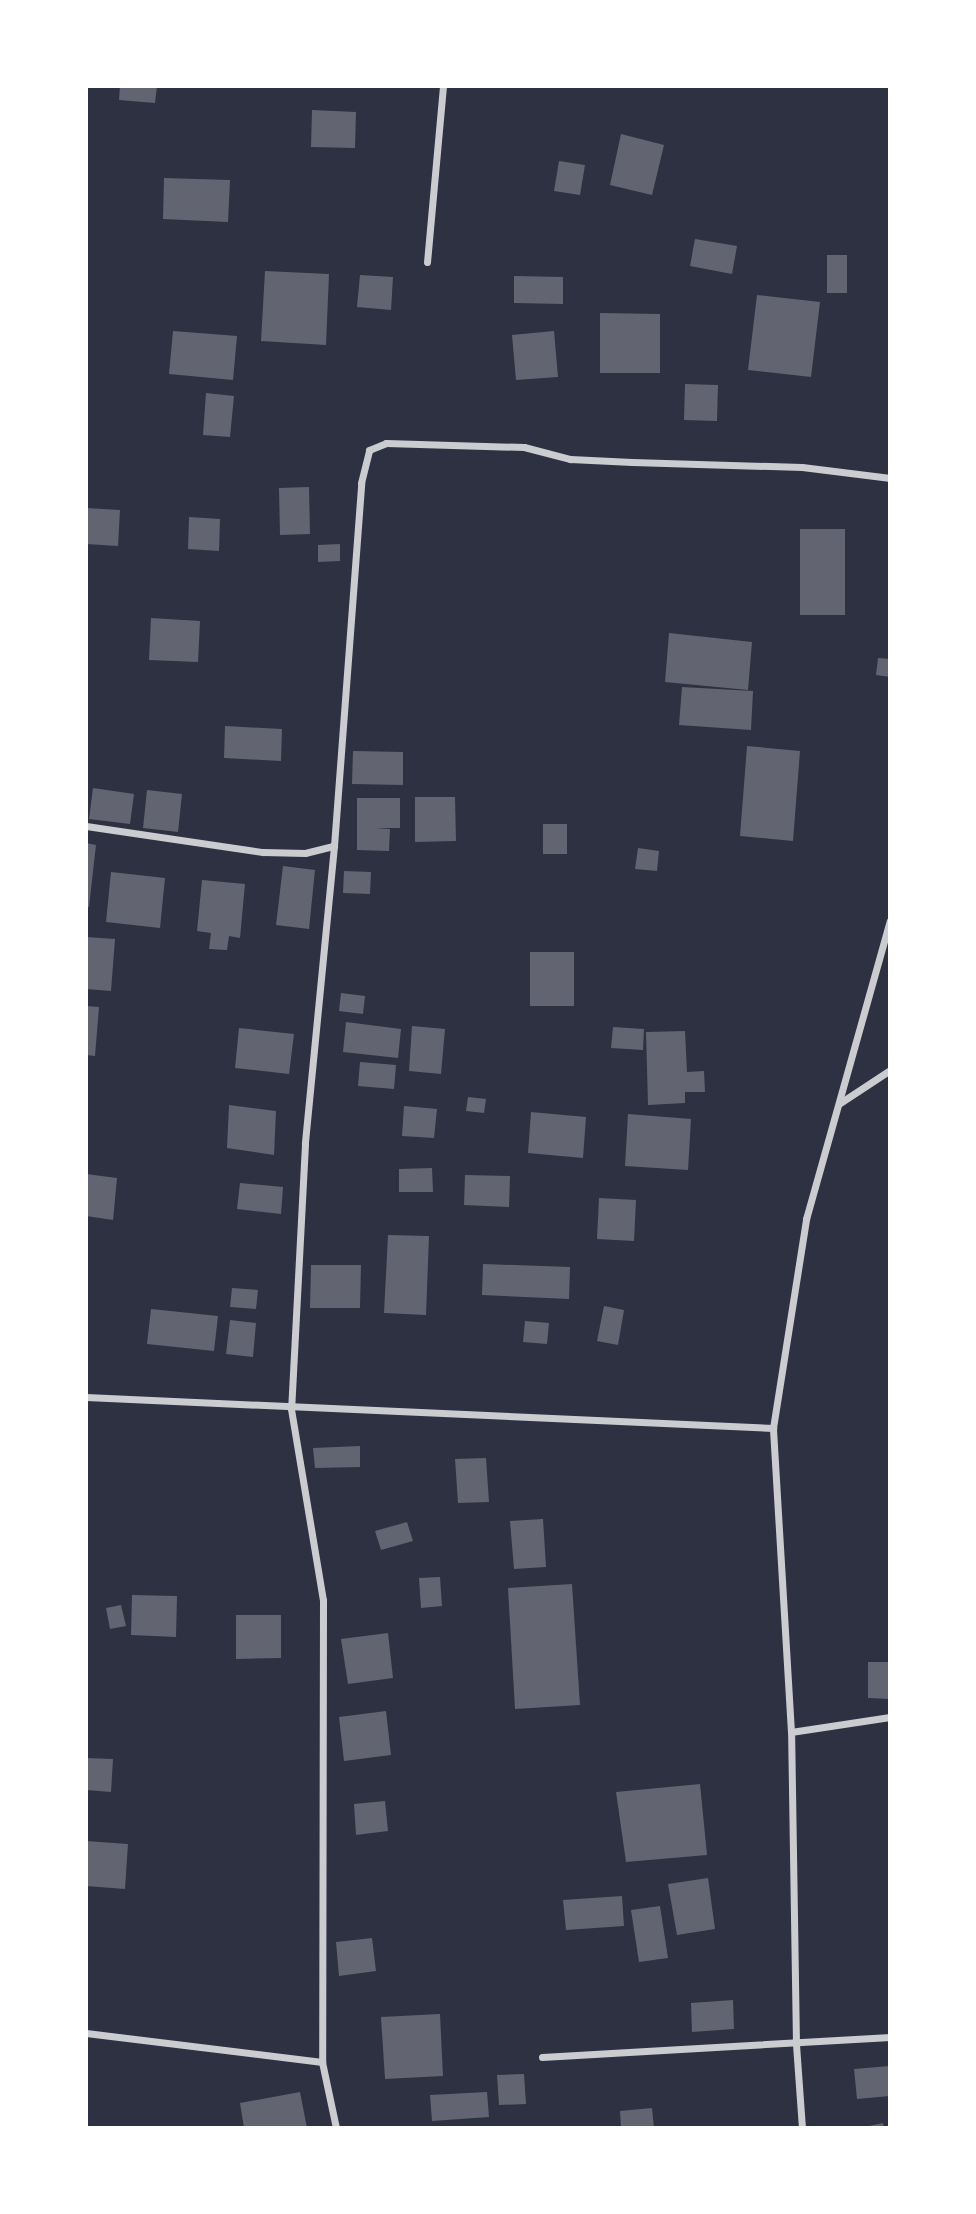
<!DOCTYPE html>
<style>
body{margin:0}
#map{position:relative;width:976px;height:2214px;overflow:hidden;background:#2d3142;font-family:"IBM Plex Serif",serif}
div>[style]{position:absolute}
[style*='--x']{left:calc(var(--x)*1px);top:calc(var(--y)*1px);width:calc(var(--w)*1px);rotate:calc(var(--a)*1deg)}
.building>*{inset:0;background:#626471}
.minor>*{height:7px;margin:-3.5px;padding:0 3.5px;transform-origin:3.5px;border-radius:3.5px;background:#caccd0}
span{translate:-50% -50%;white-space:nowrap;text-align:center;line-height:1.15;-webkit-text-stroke:7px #fff;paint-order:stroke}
.frame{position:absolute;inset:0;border:88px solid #fff;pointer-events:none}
</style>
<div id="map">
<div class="building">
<div style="clip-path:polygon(120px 86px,157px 86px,155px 103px,119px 100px)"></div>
<div style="clip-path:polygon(312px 110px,356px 112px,355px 148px,311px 147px)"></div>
<div style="clip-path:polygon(621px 134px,664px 145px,652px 195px,610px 185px)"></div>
<div style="clip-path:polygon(559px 161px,585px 165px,580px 195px,554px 191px)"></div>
<div style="clip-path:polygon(164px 178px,230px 180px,228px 222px,163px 219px)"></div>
<div style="clip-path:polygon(695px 239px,737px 246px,732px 274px,690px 266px)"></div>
<div style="clip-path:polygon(827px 255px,847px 255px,847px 293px,827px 293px)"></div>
<div style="clip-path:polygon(265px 271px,329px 274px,326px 345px,261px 341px)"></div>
<div style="clip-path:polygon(360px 275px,393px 277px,391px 310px,357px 307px)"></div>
<div style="clip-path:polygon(514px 276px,563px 277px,563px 304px,514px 303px)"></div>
<div style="clip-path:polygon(757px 295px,820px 302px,811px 377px,748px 370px)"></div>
<div style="clip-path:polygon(600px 313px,660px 314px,660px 373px,600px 373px)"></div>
<div style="clip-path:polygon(173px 331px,237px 336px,233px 380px,169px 374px)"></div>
<div style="clip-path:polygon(554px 331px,558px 377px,516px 380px,512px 335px)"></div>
<div style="clip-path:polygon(685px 384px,718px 385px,717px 421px,684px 420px)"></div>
<div style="clip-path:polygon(206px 393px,234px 396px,230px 437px,203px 435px)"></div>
<div style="clip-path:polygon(309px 487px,310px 534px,280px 535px,279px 488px)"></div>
<div style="clip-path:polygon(86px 508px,120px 510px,118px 546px,86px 544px)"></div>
<div style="clip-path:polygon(189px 517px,220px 519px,219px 551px,188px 549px)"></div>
<div style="clip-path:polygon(800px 529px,845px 529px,845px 615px,800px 615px)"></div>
<div style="clip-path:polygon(340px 544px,340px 561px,318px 562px,318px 545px)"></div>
<div style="clip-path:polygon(151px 618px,200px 621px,198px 662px,149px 660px)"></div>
<div style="clip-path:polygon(669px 633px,752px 642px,748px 690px,665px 682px)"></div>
<div style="clip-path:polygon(878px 658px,890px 659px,890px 677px,876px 675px)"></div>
<div style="clip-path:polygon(682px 687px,753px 691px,751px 730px,679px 725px)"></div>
<div style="clip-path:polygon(225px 726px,282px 729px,281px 761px,224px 758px)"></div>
<div style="clip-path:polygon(747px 746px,800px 751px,793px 841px,740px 836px)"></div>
<div style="clip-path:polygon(353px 751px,403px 752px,403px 785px,352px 784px)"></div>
<div style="clip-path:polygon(93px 788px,134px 794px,130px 824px,89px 819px)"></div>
<div style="clip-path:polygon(147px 790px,182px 794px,178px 832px,143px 828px)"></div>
<div style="clip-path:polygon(415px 797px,455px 797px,456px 841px,415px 842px)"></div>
<div style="clip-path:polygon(357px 798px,400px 798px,400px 828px,375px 828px,390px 829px,389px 851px,357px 850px)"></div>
<div style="clip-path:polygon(543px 824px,567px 824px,567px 854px,543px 854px)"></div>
<div style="clip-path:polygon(86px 843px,96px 845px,89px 907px,86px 906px)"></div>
<div style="clip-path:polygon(638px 848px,659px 851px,657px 871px,635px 869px)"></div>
<div style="clip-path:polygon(283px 866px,315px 870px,309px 929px,276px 925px)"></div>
<div style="clip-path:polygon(344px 871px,371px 872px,370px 894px,343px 893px)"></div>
<div style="clip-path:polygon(111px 872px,165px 878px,160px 928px,106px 922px)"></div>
<div style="clip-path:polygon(202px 880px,245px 884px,240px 938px,229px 936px,227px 950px,209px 949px,211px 933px,197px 931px)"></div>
<div style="clip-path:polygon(86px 937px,115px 939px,111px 991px,86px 989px)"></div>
<div style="clip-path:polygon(530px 952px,574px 952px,574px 1006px,530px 1006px)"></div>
<div style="clip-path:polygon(341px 993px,365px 996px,363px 1014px,339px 1011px)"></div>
<div style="clip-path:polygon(86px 1006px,99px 1007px,95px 1056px,86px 1055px)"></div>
<div style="clip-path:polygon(346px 1022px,401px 1029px,398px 1058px,343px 1052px)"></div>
<div style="clip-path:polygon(412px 1026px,445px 1029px,441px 1074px,409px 1071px)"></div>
<div style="clip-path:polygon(613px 1027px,644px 1029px,643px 1050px,611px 1048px)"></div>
<div style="clip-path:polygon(239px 1028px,294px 1034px,289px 1074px,235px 1068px)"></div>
<div style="clip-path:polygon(685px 1031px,687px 1072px,704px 1071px,705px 1092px,685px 1092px,685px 1103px,648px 1105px,646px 1032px)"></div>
<div style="clip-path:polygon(360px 1062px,396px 1065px,394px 1089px,358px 1086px)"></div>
<div style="clip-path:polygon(468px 1097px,486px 1099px,484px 1113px,466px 1111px)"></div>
<div style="clip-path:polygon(229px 1105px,276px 1111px,274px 1155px,227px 1148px)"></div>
<div style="clip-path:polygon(404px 1106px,437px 1109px,434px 1138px,402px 1136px)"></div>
<div style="clip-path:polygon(531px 1112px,586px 1117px,583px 1158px,528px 1153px)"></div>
<div style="clip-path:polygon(628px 1114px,691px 1119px,688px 1170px,625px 1166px)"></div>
<div style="clip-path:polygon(432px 1168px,433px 1192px,399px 1192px,399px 1169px)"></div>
<div style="clip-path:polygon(86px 1174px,117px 1178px,113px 1220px,86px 1216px)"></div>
<div style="clip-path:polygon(465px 1175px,510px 1176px,509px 1207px,464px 1205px)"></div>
<div style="clip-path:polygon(240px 1183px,283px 1187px,281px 1214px,237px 1209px)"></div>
<div style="clip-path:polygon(599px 1198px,636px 1200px,634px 1241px,597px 1239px)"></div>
<div style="clip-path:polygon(388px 1235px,429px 1236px,426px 1315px,384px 1313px)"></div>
<div style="clip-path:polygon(483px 1264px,570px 1267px,569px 1299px,482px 1295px)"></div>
<div style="clip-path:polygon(311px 1265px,361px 1265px,360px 1308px,310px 1308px)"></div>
<div style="clip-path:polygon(232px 1288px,258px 1290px,256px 1309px,230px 1307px)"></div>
<div style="clip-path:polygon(604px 1306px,624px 1310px,618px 1345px,597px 1341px)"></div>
<div style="clip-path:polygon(151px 1309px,218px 1316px,214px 1351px,147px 1344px)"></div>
<div style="clip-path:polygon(230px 1320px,256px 1323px,253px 1357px,226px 1354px)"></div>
<div style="clip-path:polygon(525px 1321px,549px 1323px,547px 1344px,523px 1342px)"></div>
<div style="clip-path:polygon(360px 1446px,360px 1467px,315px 1468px,313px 1448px)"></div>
<div style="clip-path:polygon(486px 1458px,489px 1502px,458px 1503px,455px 1459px)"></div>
<div style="clip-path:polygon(543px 1519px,546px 1567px,514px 1569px,510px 1521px)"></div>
<div style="clip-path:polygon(407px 1522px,413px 1541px,381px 1550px,375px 1531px)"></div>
<div style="clip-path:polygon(440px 1577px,442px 1606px,421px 1608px,419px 1578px)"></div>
<div style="clip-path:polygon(572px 1584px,580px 1705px,515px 1709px,508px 1588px)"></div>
<div style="clip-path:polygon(132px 1595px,177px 1596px,176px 1637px,131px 1635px)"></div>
<div style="clip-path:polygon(121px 1605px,126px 1626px,110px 1629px,106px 1608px)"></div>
<div style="clip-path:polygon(236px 1615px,281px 1615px,281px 1658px,236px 1659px)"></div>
<div style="clip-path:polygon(388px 1633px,393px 1678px,348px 1684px,341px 1639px)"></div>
<div style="clip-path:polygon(868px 1662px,890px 1662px,890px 1699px,868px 1698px)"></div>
<div style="clip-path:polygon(386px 1711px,391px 1755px,344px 1761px,339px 1717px)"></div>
<div style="clip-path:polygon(86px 1758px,113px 1759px,111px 1792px,86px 1790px)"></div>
<div style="clip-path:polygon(700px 1784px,707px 1855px,626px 1862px,616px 1792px)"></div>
<div style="clip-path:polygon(385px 1801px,388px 1831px,356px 1835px,354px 1804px)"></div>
<div style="clip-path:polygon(86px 1841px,128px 1844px,125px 1889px,86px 1886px)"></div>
<div style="clip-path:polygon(708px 1878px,715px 1929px,677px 1935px,668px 1884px)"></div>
<div style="clip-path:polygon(622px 1896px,624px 1926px,566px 1930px,563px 1900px)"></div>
<div style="clip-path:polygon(660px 1906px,668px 1958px,639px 1962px,631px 1910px)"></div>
<div style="clip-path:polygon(372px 1938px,376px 1971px,339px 1976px,336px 1942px)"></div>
<div style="clip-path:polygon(733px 2000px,734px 2029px,692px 2032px,691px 2003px)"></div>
<div style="clip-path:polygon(440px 2014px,443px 2076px,385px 2079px,381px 2017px)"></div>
<div style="clip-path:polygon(890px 2066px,890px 2096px,857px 2099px,854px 2069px)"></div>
<div style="clip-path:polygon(524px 2074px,526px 2104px,499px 2105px,497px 2075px)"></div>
<div style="clip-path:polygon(300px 2092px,307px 2128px,244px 2128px,240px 2103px)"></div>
<div style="clip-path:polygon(487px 2092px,489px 2117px,432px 2121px,430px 2095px)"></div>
<div style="clip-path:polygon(652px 2108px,654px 2128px,621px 2128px,620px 2111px)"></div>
<div style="clip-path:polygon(883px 2123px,884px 2128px,865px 2128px,864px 2127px)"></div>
</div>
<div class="minor">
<div style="--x:427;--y:262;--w:177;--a:-84.8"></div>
<div style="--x:86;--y:826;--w:179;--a:8.4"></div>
<div style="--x:263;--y:852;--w:42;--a:1.4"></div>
<div style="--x:305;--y:853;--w:30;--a:-14"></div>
<div style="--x:334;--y:846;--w:364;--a:-85.7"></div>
<div style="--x:361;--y:483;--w:34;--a:-76"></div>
<div style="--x:369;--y:450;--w:18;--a:-22"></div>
<div style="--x:386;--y:443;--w:138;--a:1.7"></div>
<div style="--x:524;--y:447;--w:48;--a:14.6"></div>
<div style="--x:570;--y:459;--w:62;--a:2.8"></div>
<div style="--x:632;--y:462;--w:170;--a:1.7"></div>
<div style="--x:802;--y:467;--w:89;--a:7.1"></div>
<div style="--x:334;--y:846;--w:299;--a:95.6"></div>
<div style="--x:305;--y:1144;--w:265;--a:93"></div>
<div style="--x:291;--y:1409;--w:194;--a:80.5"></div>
<div style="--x:323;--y:1600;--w:462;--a:90.1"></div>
<div style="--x:322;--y:2062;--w:67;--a:78"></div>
<div style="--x:840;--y:1103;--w:60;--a:-33.4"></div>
<div style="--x:86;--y:1397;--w:688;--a:2.58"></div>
<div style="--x:791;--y:1732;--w:100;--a:-8.6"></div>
<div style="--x:86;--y:2033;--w:238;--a:7"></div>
<div style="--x:542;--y:2057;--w:349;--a:-3.3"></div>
<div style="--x:802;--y:2128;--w:84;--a:-94.1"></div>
<div style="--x:796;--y:2044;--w:312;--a:-90.9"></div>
<div style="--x:791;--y:1732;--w:305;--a:-93.4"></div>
<div style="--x:773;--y:1428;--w:212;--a:-81"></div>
<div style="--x:806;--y:1219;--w:310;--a:-74.3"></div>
</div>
<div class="frame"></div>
</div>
